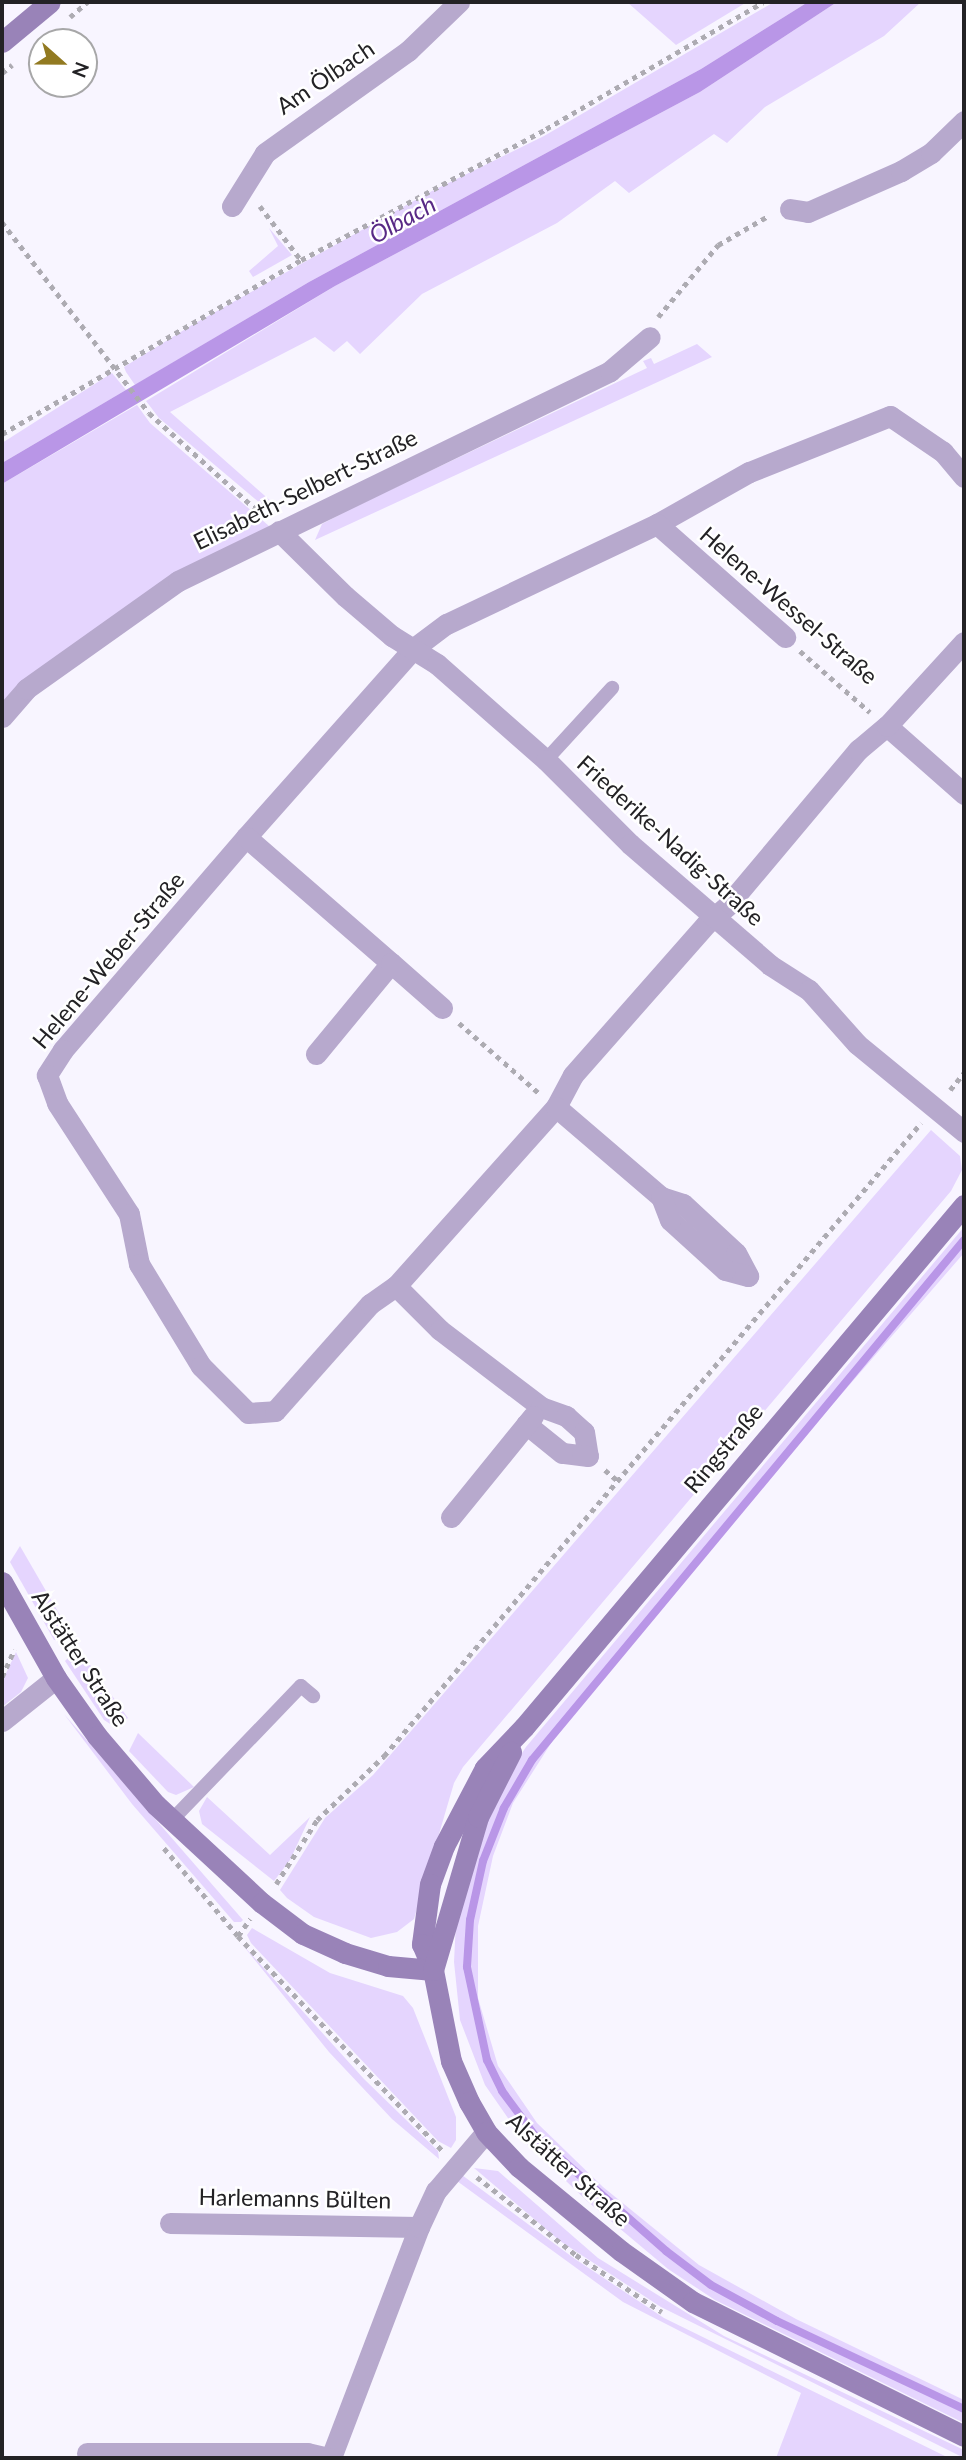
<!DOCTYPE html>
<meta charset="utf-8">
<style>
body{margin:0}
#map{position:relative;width:966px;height:2460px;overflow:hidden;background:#f8f5ff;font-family:Lato,sans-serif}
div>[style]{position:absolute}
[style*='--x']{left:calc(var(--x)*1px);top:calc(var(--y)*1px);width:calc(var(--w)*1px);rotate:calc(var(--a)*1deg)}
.green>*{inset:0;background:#e5d5fe}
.water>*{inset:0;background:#b996e7}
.stream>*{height:8px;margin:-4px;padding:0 4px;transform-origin:4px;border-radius:4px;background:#b996e7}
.path>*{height:4.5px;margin-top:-2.25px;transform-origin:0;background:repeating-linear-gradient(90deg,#adabb2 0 5px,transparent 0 10px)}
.lane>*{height:14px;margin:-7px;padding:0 7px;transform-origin:7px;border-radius:7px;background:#b7a9cd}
.street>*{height:21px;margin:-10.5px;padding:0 10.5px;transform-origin:10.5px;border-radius:10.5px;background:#b7a9cd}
.secondary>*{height:21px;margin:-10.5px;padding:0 10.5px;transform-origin:10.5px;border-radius:10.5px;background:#9983b8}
span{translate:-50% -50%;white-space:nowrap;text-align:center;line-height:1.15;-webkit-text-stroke:5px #fff;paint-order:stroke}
.street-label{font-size:23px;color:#232225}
.water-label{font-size:24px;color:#582986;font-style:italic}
.frame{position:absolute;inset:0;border:4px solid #232225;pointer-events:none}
.north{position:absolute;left:28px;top:28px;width:70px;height:70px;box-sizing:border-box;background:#fff;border:2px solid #a7a7a8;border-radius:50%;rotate:111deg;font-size:19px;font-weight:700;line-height:28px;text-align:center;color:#232225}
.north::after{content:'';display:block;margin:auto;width:24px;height:32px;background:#927a21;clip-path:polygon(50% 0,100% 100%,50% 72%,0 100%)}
</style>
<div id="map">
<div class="green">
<div style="clip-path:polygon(627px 2px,747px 2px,676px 45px)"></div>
<div style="clip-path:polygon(774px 2px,808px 2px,701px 69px,309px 282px,135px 385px,126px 372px,124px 367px,192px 325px,428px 193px,544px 136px)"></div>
<div style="clip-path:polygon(837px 2px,921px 2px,884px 36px,765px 107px,727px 143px,714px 134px,629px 193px,615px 181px,557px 223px,422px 294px,360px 354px,347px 341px,334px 352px,315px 337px,170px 412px,273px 503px,267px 509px,159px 418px,146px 401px,335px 286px,700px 92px)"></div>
<div style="clip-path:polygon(269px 228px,292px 255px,253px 277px,249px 271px,278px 246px)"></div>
<div style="clip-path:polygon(697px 344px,712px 357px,315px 540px,322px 524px,350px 509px,647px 368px,643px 361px,651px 358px,654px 364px)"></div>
<div style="clip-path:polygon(112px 373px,126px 390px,2px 463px,2px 443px)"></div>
<div style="clip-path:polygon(137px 405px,150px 423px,269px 526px,2px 703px,2px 484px)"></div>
<div style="clip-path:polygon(931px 1130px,960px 1156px,962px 1170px,951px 1191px,463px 1767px,454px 1783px,414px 1919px,397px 1932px,371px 1938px,314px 1917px,287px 1898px,280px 1890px,325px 1818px,373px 1775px)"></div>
<div style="clip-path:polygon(964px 1227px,964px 1253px,773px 1473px,555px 1737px,513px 1803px,493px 1856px,478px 1926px,478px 1998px,498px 2066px,537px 2123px,603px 2187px,699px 2265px,796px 2319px,964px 2400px,964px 2423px,715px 2300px,668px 2269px,587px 2201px,524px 2141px,485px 2085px,460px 2020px,454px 1962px,456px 1922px,472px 1855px,508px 1774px,526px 1747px)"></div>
<div style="clip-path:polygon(20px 1546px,72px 1636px,65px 1641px,54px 1640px,10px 1562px)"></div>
<div style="clip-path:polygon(78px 1648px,128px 1718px,115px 1727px,104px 1720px,65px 1661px)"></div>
<div style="clip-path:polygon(16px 1652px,28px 1678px,21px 1692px,2px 1707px,2px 1682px)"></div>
<div style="clip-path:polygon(64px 1714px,243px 1920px,241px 1922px,234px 1922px,132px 1804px)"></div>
<div style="clip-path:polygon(138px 1733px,194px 1787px,176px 1795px,168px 1792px,129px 1751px)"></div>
<div style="clip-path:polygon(207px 1797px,270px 1855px,310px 1817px,290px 1860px,274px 1881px,202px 1824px,199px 1811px)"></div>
<div style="clip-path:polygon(252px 1928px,330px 1973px,403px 1996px,413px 2008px,456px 2117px,456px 2140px,451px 2148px,438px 2141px,251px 1943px,247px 1935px)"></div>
<div style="clip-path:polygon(241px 1943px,364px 2079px,438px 2151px,439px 2159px,392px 2119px,329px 2052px)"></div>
<div style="clip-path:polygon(474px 2168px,498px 2171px,598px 2258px,724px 2336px,964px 2450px,964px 2458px,661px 2307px,560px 2241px)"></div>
<div style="clip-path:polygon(462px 2175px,575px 2259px,664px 2318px,949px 2458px,776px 2458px,801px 2393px,623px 2302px,457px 2181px)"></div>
</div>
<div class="water">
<div style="clip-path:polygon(808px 2px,837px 2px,700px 92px,335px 286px,2px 484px,2px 463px,36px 443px,309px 282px,701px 69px)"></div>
</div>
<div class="stream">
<div style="--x:964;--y:1240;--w:676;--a:129.72"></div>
<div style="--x:532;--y:1760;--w:56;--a:120.3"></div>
<div style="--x:504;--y:1808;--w:57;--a:111.6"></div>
<div style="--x:483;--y:1861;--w:60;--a:102.4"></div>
<div style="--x:470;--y:1920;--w:47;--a:93.7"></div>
<div style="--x:467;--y:1967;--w:95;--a:77.9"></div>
<div style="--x:487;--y:2060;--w:34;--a:64"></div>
<div style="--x:502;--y:2091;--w:57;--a:53.5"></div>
<div style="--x:536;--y:2137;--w:173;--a:41.2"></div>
<div style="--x:666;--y:2251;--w:56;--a:37.1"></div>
<div style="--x:711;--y:2285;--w:75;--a:28.6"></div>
<div style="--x:777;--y:2321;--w:207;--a:25.2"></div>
</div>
<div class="path">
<div style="--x:70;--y:17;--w:23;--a:-41"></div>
<div style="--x:2;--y:73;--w:13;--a:-39"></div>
<div style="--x:260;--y:206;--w:68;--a:52.8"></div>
<div style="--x:2;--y:222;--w:241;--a:52.4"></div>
<div style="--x:149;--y:413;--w:151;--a:42"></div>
<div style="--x:658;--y:317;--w:94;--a:-50.2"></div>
<div style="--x:718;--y:245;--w:58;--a:-30.1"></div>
<div style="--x:2;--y:434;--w:346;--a:-30.2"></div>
<div style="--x:301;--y:260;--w:278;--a:-28.1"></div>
<div style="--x:546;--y:129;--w:251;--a:-30.3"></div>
<div style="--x:800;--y:651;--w:93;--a:41.1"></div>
<div style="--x:459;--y:1023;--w:106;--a:41.2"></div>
<div style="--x:950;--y:1090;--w:22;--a:-51"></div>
<div style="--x:605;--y:1470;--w:16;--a:40"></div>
<div style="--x:2;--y:1677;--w:30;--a:-66"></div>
<div style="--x:164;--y:1848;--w:115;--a:49.9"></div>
<div style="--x:238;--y:1936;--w:296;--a:46.4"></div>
<div style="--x:276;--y:1884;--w:76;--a:-57.4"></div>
<div style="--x:317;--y:1820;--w:93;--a:-43.7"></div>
<div style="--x:384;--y:1756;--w:830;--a:-49.69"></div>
<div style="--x:238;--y:1936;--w:21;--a:-55"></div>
<div style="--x:477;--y:2177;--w:126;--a:38.2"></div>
<div style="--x:576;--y:2255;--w:103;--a:33.5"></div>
</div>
<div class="lane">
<div style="--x:546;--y:760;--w:98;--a:-47.5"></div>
<div style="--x:172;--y:1820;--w:186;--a:-46.1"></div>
<div style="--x:301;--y:1686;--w:16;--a:40"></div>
</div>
<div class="street">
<div style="--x:232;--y:206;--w:62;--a:-58.1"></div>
<div style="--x:265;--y:153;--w:176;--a:-35.5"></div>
<div style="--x:408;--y:51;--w:71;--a:-43.9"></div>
<div style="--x:790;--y:209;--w:18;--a:9"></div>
<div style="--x:808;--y:212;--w:102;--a:-23.8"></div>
<div style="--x:901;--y:171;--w:35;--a:-31"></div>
<div style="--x:931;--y:153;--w:46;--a:-44.1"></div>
<div style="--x:964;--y:477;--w:33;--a:-130"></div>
<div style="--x:943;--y:452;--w:64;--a:-145.8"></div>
<div style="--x:890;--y:416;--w:152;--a:158.3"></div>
<div style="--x:749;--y:472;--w:106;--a:150.5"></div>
<div style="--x:657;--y:524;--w:233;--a:154.6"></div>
<div style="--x:446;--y:624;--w:41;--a:142.9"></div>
<div style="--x:413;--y:649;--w:251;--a:131.6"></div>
<div style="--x:246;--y:837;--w:281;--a:130.7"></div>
<div style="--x:63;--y:1050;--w:30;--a:123"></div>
<div style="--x:47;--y:1075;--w:30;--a:70"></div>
<div style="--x:57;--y:1103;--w:132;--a:57"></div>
<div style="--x:129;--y:1214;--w:51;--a:78.7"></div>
<div style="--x:139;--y:1264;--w:119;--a:58.7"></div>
<div style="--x:201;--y:1366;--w:66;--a:45"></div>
<div style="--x:248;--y:1413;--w:27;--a:-4"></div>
<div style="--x:275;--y:1411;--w:143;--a:-48.4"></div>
<div style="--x:370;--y:1304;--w:32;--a:-35"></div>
<div style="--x:396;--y:1286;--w:240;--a:-48.2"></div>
<div style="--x:556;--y:1107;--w:36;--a:-62"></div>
<div style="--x:573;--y:1075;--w:203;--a:-48.6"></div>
<div style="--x:707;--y:923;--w:26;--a:-40"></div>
<div style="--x:727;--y:906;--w:204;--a:-50"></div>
<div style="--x:858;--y:750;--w:38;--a:-40"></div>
<div style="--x:887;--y:726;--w:103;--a:41.4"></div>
<div style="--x:657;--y:524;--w:171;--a:41.4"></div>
<div style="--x:279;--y:531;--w:93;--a:44.6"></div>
<div style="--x:345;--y:596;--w:62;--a:40.4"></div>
<div style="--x:392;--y:636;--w:53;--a:31.9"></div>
<div style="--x:437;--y:664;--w:145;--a:41.4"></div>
<div style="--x:546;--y:760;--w:119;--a:45"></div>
<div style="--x:630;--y:844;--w:185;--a:40.8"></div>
<div style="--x:770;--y:965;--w:46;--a:32.7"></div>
<div style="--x:809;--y:990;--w:72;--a:48.4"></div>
<div style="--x:857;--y:1044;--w:139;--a:39.4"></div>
<div style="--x:2;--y:717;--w:37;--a:-49"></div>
<div style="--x:26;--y:689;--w:186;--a:-35.4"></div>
<div style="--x:178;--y:581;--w:480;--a:-25.9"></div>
<div style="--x:610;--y:371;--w:52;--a:-40.4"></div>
<div style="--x:887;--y:726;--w:114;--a:-47.5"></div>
<div style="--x:246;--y:837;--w:192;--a:41"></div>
<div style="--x:391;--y:963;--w:118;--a:129.5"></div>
<div style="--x:391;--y:963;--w:68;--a:41.4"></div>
<div style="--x:556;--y:1107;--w:138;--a:40.6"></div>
<div style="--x:661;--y:1197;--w:23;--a:18"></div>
<div style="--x:683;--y:1204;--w:72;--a:42.8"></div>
<div style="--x:736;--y:1253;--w:26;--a:62"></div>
<div style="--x:748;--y:1276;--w:24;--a:-165"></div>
<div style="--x:725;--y:1270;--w:74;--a:-137.7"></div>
<div style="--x:670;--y:1220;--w:25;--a:-111"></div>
<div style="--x:396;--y:1286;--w:62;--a:45"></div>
<div style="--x:440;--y:1330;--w:127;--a:37.3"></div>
<div style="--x:541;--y:1407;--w:27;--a:20"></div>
<div style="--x:566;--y:1416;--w:24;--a:42"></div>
<div style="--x:584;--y:1432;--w:24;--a:81"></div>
<div style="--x:588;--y:1456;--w:26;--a:-173"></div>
<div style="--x:562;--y:1453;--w:46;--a:-141.1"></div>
<div style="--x:451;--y:1517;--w:130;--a:-50.9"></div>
<div style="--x:2;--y:1721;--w:69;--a:-38.5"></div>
<div style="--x:170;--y:2223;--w:249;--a:0.9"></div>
<div style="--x:419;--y:2227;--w:247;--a:110.9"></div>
<div style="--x:419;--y:2227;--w:40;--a:-65"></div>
<div style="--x:436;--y:2191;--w:77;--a:-49.7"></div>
<div style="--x:87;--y:2453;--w:220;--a:0"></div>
<div style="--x:307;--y:2453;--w:22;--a:13"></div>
</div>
<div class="secondary">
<div style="--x:2;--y:42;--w:62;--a:-39.8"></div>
<div style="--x:964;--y:1205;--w:683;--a:130.13"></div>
<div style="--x:524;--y:1727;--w:57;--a:133.6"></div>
<div style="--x:485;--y:1768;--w:88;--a:117.7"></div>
<div style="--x:444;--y:1846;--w:40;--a:110.2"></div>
<div style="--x:430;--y:1884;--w:61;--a:97.6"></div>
<div style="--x:422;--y:1944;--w:28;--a:67"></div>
<div style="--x:433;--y:1970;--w:93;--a:78.8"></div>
<div style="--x:451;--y:2061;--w:45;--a:66.3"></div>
<div style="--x:469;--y:2102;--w:34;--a:60"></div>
<div style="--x:486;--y:2132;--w:48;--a:46.7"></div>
<div style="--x:519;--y:2167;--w:132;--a:39.5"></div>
<div style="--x:621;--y:2251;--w:88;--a:35.3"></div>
<div style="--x:693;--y:2302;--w:302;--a:26.3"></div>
<div style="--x:2;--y:1582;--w:110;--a:60.6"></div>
<div style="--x:56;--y:1678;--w:71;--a:54.7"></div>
<div style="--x:97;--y:1736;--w:91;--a:49.5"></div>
<div style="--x:156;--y:1805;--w:144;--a:42.8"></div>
<div style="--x:262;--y:1903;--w:51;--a:37.1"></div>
<div style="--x:303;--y:1934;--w:46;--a:24.3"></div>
<div style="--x:345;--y:1953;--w:45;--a:16.8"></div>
<div style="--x:388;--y:1966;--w:45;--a:5.1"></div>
<div style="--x:433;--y:1970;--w:159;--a:-73.6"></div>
<div style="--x:478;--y:1817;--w:73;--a:-63.1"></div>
</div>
<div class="street-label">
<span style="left:325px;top:77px;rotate:-34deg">Am Ölbach</span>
<span style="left:305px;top:489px;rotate:-26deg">Elisabeth-Selbert-Straße</span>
<span style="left:789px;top:605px;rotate:41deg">Helene-Wessel-Straße</span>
<span style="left:671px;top:840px;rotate:42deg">Friederike-Nadig-Straße</span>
<span style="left:108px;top:960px;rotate:-50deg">Helene-Weber-Straße</span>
<span style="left:723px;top:1448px;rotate:-50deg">Ringstraße</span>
<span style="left:81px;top:1658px;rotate:57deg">Alstätter Straße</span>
<span style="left:569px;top:2169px;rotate:42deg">Alstätter Straße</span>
<span style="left:295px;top:2198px;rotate:1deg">Harlemanns Bülten</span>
</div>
<div class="water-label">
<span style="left:402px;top:219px;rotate:-29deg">Ölbach</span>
</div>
<div class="frame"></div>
<div class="north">N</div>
</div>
